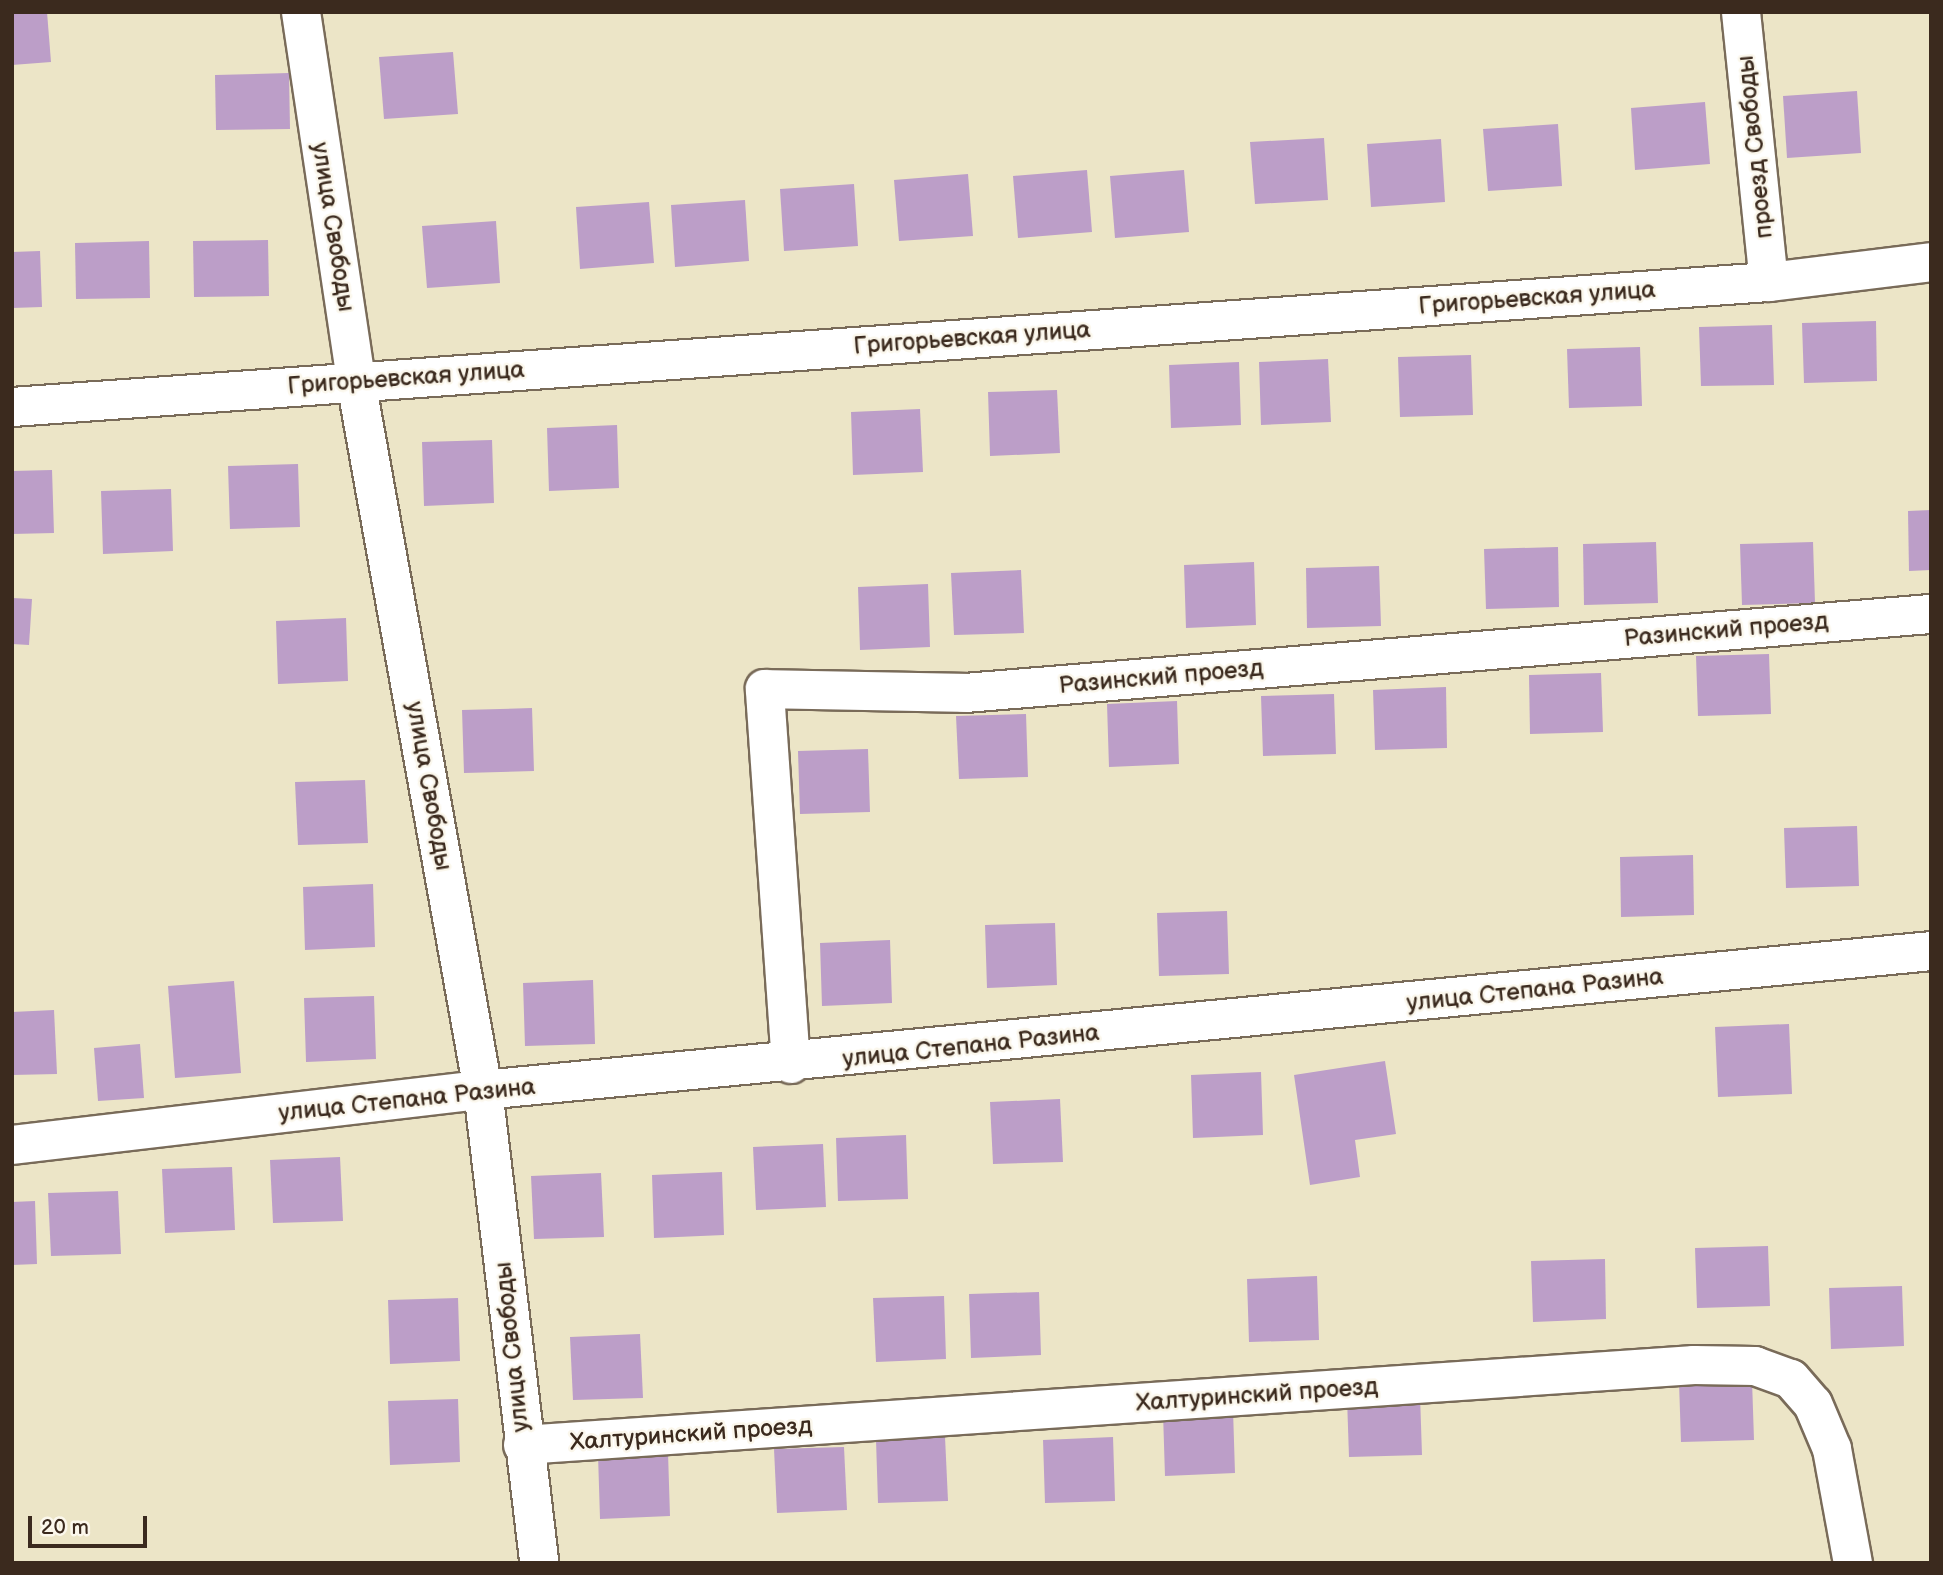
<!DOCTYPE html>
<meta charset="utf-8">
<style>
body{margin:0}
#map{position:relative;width:1943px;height:1575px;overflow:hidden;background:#ece5c7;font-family:"Balsamiq Sans",sans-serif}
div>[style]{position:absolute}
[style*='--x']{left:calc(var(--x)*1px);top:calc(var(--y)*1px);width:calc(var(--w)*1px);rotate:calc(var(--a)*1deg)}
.building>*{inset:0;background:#bc9ec8}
.roads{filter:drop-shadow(2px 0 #796b59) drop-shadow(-2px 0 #796b59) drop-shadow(0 2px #796b59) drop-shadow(0 -2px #796b59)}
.minor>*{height:38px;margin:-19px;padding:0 19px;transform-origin:19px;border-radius:19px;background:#fff}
span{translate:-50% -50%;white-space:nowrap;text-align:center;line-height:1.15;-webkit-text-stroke:5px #fbf7ec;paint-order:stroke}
.street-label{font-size:24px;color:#3b2a1e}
.frame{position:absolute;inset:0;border:14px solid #3b2a1e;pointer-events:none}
.scale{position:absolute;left:28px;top:1516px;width:119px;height:32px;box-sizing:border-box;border:4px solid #3b2a1e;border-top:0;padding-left:9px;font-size:21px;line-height:24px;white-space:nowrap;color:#3b2a1e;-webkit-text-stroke:5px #fbf7ec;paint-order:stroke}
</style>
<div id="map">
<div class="building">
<div style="clip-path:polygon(12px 12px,47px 12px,51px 62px,12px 65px)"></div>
<div style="clip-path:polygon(453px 52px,458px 114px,384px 119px,379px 57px)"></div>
<div style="clip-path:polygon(289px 73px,290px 129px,216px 130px,215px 75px)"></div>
<div style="clip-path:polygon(1857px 91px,1861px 153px,1787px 158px,1783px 96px)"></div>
<div style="clip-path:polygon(1705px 102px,1710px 164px,1635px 170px,1631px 108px)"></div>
<div style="clip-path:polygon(1558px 124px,1562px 186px,1488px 191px,1483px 129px)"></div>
<div style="clip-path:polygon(1324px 138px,1328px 200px,1255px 204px,1250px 142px)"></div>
<div style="clip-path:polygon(1441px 139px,1445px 202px,1371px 207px,1367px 144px)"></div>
<div style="clip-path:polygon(1087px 170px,1092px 232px,1018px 238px,1013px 176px)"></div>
<div style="clip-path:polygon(1184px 170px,1189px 232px,1115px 238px,1110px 176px)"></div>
<div style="clip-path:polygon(968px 174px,973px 236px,899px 241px,894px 180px)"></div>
<div style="clip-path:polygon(854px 184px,858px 246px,784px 251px,780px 189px)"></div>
<div style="clip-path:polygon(745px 200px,749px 261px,675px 267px,671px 205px)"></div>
<div style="clip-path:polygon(649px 202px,654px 263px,580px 269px,576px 207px)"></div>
<div style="clip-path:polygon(496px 221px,500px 283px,427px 288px,422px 226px)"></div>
<div style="clip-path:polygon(268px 240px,269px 296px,194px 297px,193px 241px)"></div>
<div style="clip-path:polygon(149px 241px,150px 298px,76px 299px,75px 243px)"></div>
<div style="clip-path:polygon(40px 251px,42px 307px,12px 308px,12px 252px)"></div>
<div style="clip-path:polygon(1876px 321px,1877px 381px,1804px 383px,1802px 323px)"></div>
<div style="clip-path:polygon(1772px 325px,1774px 385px,1701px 386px,1699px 327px)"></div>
<div style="clip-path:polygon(1640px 347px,1642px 406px,1569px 408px,1567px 349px)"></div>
<div style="clip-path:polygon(1471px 355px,1473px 415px,1400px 417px,1398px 357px)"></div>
<div style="clip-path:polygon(1328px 359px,1331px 422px,1261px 425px,1259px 362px)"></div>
<div style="clip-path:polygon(1239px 362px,1241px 425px,1171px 428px,1169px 365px)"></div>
<div style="clip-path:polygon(1057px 390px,1060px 453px,990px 456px,988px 392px)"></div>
<div style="clip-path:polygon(920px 409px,923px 472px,853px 475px,851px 412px)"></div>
<div style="clip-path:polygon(617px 425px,619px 488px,549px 491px,547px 428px)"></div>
<div style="clip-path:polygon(492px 440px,494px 503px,424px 506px,422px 442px)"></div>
<div style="clip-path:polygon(298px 464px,300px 527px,230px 529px,228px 466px)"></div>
<div style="clip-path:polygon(52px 470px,54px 533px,12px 534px,12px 471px)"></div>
<div style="clip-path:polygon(171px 489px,173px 551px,103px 554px,101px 491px)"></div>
<div style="clip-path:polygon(1931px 510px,1931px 570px,1909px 571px,1908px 511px)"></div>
<div style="clip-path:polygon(1656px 542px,1658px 603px,1584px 605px,1583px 544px)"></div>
<div style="clip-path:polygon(1813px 542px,1815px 603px,1742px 605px,1740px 544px)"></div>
<div style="clip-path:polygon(1558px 547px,1559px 607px,1486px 609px,1484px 549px)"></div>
<div style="clip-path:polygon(1254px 562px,1256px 625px,1186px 628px,1184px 565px)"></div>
<div style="clip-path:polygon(1379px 566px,1381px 626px,1307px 628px,1306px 568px)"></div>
<div style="clip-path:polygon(1021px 570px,1024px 633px,954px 635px,951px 573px)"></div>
<div style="clip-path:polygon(928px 584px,930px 647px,860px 650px,858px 587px)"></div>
<div style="clip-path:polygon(12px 598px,32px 599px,29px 645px,12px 644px)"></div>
<div style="clip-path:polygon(346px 618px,348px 681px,278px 684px,276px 621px)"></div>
<div style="clip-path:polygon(1769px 654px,1771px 714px,1698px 716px,1696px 656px)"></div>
<div style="clip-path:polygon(1601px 673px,1603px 732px,1530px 734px,1529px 675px)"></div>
<div style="clip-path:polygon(1446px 687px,1447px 748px,1375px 750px,1373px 690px)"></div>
<div style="clip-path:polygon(1334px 694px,1336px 754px,1263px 756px,1261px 696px)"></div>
<div style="clip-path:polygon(1177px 701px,1179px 764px,1109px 767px,1107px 704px)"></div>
<div style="clip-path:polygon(532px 708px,534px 771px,464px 773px,462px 710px)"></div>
<div style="clip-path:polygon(1026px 714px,1028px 777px,959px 779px,956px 716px)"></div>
<div style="clip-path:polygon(868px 749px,870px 812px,800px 814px,798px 751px)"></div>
<div style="clip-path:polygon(365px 780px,368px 843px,298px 845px,295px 782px)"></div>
<div style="clip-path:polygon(1857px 826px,1859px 886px,1786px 888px,1784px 828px)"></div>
<div style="clip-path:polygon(1693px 855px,1694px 915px,1621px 917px,1620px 857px)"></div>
<div style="clip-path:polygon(373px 884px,375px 947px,305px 950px,303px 887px)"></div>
<div style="clip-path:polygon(1227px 911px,1229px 974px,1159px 976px,1157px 913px)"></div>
<div style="clip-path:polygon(1055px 923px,1057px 985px,987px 988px,985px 925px)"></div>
<div style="clip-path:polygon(890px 940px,892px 1003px,822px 1006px,820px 943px)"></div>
<div style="clip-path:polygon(593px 980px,595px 1044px,525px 1046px,523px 983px)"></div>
<div style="clip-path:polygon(234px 981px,241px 1073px,175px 1078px,168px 986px)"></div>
<div style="clip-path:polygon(374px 996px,376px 1059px,306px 1062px,304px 998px)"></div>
<div style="clip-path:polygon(54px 1010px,57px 1074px,12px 1075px,12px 1012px)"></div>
<div style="clip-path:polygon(1789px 1024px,1792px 1094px,1718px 1097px,1715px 1027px)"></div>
<div style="clip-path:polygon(140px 1044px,144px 1098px,98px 1101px,94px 1048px)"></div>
<div style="clip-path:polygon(1385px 1061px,1396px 1134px,1355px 1140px,1360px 1177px,1310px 1185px,1294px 1075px)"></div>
<div style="clip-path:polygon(1261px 1072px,1263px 1135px,1193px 1138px,1191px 1075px)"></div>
<div style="clip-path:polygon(1060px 1099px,1063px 1162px,993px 1164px,990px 1102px)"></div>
<div style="clip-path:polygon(906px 1135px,908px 1199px,838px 1201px,836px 1138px)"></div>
<div style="clip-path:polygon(823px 1144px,826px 1207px,756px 1210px,753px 1147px)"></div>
<div style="clip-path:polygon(340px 1157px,343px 1221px,273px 1223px,270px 1160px)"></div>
<div style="clip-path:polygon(232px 1167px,235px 1230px,165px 1233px,162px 1169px)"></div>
<div style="clip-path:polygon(722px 1172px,724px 1235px,654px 1238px,652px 1175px)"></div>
<div style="clip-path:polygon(601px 1173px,604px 1237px,534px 1239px,531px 1176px)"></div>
<div style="clip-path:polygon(118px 1191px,121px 1254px,51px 1256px,48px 1193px)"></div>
<div style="clip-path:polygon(35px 1201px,37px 1264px,12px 1265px,12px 1202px)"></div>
<div style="clip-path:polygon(1768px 1246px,1770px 1306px,1697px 1308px,1695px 1248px)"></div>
<div style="clip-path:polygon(1605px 1259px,1606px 1319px,1533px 1322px,1531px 1261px)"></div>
<div style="clip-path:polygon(1317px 1276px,1319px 1340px,1249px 1342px,1247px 1279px)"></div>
<div style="clip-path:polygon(1902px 1286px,1904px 1346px,1831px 1349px,1829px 1288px)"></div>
<div style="clip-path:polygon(1039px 1292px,1041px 1355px,971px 1358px,969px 1294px)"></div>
<div style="clip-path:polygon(944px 1296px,946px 1359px,876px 1362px,873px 1298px)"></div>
<div style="clip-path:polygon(458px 1298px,460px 1361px,390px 1364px,388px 1300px)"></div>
<div style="clip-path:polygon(640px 1334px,643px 1398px,573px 1400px,570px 1337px)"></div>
<div style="clip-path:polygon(1752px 1380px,1754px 1440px,1681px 1442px,1679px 1382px)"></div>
<div style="clip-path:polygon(1420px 1395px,1422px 1455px,1349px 1457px,1347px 1398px)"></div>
<div style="clip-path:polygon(458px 1399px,460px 1462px,390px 1465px,388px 1401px)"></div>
<div style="clip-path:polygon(1233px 1410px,1235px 1473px,1165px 1476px,1163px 1413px)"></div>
<div style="clip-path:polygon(945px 1437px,948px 1501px,878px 1503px,876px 1440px)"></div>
<div style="clip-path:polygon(1113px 1437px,1115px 1501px,1045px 1503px,1043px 1440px)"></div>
<div style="clip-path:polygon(844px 1447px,847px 1510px,777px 1513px,774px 1449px)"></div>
<div style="clip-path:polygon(668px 1453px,670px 1516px,600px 1519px,598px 1455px)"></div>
</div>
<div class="roads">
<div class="minor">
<div style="--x:301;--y:12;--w:374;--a:81.5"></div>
<div style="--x:356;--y:382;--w:719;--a:79.83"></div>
<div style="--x:483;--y:1090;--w:476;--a:83.2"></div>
<div style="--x:1741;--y:12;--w:271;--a:84.1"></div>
<div style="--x:12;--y:407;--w:1761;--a:-4.07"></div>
<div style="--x:1769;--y:282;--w:163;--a:-7"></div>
<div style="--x:791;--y:1064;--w:376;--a:-94"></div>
<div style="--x:765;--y:689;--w:200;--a:1.1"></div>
<div style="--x:965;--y:693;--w:969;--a:-4.68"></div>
<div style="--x:12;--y:1145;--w:474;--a:-6.7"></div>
<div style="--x:483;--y:1090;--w:1455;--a:-5.48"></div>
<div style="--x:523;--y:1445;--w:1174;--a:-3.91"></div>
<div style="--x:1694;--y:1365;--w:61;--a:0.9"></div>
<div style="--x:1755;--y:1366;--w:38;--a:20"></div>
<div style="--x:1791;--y:1379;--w:33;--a:49"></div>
<div style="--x:1813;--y:1404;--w:49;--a:67.1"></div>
<div style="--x:1832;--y:1449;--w:116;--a:79.6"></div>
</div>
</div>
<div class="street-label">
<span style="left:1755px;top:147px;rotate:-96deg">проезд Свободы</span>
<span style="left:333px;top:227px;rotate:81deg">улица Свободы</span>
<span style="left:1537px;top:298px;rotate:-4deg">Григорьевская улица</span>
<span style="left:972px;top:338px;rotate:-4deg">Григорьевская улица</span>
<span style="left:406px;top:378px;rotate:-4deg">Григорьевская улица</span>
<span style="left:1726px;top:630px;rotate:-5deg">Разинский проезд</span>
<span style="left:1161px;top:677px;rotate:-5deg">Разинский проезд</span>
<span style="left:429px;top:786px;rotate:80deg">улица Свободы</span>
<span style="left:1535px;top:990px;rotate:-6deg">улица Степана Разина</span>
<span style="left:971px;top:1046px;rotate:-6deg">улица Степана Разина</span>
<span style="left:407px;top:1100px;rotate:-6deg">улица Степана Разина</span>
<span style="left:512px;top:1347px;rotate:-96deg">улица Свободы</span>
<span style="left:1257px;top:1395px;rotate:-4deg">Халтуринский проезд</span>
<span style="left:691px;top:1434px;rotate:-4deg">Халтуринский проезд</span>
</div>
<div class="frame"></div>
<div class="scale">20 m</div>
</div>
